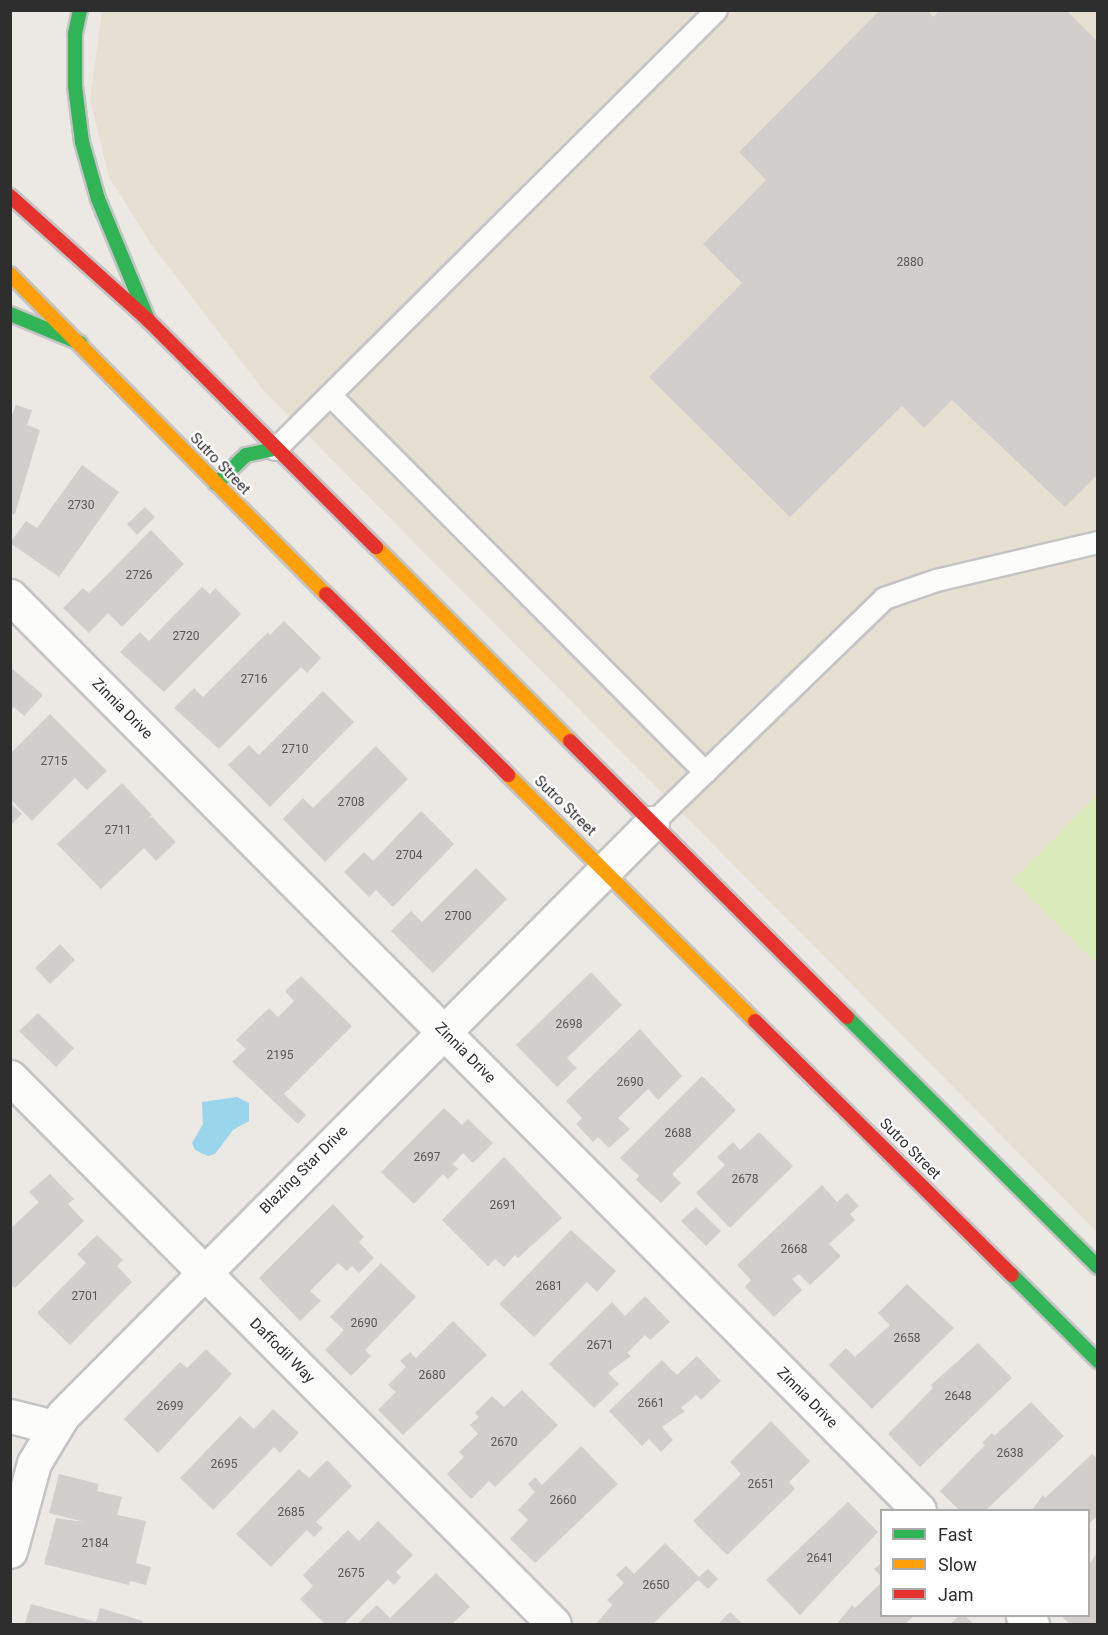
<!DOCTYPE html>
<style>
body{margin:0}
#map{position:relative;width:1108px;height:1635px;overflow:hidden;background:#ece8e4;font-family:Roboto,sans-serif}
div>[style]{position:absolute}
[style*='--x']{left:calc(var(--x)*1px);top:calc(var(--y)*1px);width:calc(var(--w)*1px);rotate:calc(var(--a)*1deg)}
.education>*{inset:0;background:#e6e0d3}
.pitch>*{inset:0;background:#d9eabb}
.water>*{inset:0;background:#99d6ec}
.building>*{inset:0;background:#d1cecb}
.roads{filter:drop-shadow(2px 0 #c5c4c5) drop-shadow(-2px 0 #c5c4c5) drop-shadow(0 2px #c5c4c5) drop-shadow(0 -2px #c5c4c5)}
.lane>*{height:21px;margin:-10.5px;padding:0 10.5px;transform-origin:10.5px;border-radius:10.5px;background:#fcfcfb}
.street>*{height:33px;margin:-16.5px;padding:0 16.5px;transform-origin:16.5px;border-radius:16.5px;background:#fcfcfb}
.fast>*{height:14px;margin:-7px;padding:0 7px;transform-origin:7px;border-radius:7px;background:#30b455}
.slow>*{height:14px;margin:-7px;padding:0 7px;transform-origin:7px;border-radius:7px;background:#ff9f0a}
.jam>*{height:14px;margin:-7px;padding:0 7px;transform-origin:7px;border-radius:7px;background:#e5322d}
span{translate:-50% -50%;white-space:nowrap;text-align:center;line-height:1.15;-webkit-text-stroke:4.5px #fff;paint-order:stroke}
.number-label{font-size:12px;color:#585857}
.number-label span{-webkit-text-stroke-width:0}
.street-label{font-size:15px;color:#2e2e2e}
.frame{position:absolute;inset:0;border:12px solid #2e2e2e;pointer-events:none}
.legend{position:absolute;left:880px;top:1509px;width:210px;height:108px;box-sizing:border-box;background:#fff;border:2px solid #ababab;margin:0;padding:8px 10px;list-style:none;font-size:18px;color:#2e2e2e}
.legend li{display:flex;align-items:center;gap:12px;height:30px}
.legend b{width:30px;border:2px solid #ababab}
</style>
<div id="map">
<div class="education">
<div style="clip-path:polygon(102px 11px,1097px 11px,1097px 1232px,264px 391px,151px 244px,109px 177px,90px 100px)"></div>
</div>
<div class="pitch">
<div style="clip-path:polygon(1097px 795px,1097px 794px,1097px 964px,1013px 880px)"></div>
</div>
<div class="water">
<div style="clip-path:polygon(237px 1097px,249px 1103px,249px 1121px,233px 1130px,215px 1154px,208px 1156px,195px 1150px,192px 1143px,203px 1124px,202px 1102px)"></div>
</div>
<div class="building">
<div style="clip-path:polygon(880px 10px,927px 10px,933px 17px,940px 10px,1066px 10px,1098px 42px,1098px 474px,1065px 507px,952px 400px,924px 428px,902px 406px,790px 517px,649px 377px,742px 283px,703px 244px,766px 180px,739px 152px)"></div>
<div style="clip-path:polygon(16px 405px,32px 410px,27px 425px,40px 430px,15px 514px,10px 513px,10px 420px)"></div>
<div style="clip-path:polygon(82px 465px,119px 492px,59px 577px,10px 543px,26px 521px,37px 528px)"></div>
<div style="clip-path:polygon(145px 507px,155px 517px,137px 535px,127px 524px)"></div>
<div style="clip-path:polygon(151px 530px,184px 564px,122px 627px,108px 613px,89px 633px,63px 608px,83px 588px,89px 593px)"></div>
<div style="clip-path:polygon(202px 587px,210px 594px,215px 588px,241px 614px,164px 692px,120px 652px,140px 632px,149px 641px)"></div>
<div style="clip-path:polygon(284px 621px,321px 658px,307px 673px,301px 667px,219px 749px,174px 708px,194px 688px,203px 697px,268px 632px,270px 635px)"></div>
<div style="clip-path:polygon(10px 667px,43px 695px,24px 716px,14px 707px,10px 711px)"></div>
<div style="clip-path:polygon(323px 691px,354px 722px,270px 807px,228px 765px,249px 745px,259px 755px)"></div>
<div style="clip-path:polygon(50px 714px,107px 771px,87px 790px,75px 778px,32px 821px,10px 799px,10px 754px)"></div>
<div style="clip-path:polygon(376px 746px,408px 779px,325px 862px,283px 819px,303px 798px,313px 808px)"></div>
<div style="clip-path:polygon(122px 783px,152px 815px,148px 818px,152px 817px,176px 842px,156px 861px,144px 848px,101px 889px,57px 844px)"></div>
<div style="clip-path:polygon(10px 802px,22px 814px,10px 826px)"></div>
<div style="clip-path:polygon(421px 811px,454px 844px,393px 907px,376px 890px,369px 897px,344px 872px,364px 852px,373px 861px)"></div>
<div style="clip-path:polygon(476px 868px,507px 899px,433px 973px,391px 931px,411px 911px,422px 922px)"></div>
<div style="clip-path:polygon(60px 944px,75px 960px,50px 984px,35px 968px)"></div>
<div style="clip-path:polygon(591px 972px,622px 1005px,567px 1058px,577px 1068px,557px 1087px,516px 1045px)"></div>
<div style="clip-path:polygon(301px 976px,352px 1026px,284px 1094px,306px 1115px,298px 1124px,232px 1062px,246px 1049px,236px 1040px,269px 1008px,278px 1017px,294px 1001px,285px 991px)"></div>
<div style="clip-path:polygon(38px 1013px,74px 1048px,56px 1067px,19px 1031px)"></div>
<div style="clip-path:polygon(640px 1029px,682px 1076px,658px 1100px,648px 1089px,618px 1118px,630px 1129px,609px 1148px,598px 1137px,593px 1142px,576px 1124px,582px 1118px,566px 1101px)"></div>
<div style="clip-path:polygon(702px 1076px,736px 1110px,672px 1174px,681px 1183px,661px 1203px,636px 1180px,639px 1176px,620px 1158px)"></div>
<div style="clip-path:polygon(444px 1108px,462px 1125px,468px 1119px,493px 1143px,473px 1163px,463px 1153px,453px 1164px,458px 1169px,448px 1179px,443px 1174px,414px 1204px,381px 1172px)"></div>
<div style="clip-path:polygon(759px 1132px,793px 1166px,730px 1228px,696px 1193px,725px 1165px,717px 1157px,733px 1142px,740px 1150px)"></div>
<div style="clip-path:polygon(504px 1157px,562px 1218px,518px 1258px,515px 1255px,504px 1267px,495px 1259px,488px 1266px,442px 1220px)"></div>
<div style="clip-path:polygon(50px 1174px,74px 1199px,68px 1204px,84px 1221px,15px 1288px,10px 1285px,10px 1229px,39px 1202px,29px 1192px)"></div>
<div style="clip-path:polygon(822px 1185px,837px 1202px,847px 1193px,859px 1206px,850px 1214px,855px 1220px,829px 1244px,841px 1256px,810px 1285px,799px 1274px,792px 1279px,802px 1290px,774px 1317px,745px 1287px,751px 1280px,737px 1265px)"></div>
<div style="clip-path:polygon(333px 1204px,364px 1237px,359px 1242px,374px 1258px,359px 1273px,352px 1266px,347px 1271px,338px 1263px,310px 1291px,321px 1301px,300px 1321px,259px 1278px)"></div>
<div style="clip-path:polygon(696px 1207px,721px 1231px,706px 1246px,681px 1221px)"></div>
<div style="clip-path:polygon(571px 1230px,616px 1271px,597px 1292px,587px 1282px,534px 1337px,499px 1304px)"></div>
<div style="clip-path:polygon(97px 1235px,123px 1260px,117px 1266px,132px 1282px,70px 1345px,37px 1313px,86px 1263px,77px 1254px)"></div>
<div style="clip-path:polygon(381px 1263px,416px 1297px,365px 1350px,371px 1356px,351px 1376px,325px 1350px,344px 1330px,330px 1317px)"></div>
<div style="clip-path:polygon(907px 1284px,954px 1328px,872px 1409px,829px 1365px,846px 1348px,855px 1357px,890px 1325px,878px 1313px)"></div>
<div style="clip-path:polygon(645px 1296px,670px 1322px,650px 1340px,645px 1335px,627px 1353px,631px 1356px,608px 1373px,619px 1384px,594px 1408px,549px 1364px,612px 1302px,625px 1316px)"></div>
<div style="clip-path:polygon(453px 1321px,487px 1355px,403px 1435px,378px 1410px,396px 1392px,388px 1385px,406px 1367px,400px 1361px,410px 1352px,416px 1358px)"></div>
<div style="clip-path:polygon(978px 1343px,1012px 1378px,920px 1467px,888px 1434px,933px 1388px,931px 1385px)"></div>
<div style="clip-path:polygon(206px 1349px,232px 1374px,158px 1453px,124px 1419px,180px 1362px,187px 1368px)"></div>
<div style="clip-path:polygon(697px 1356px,721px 1381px,701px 1400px,696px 1395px,681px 1408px,685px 1411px,662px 1427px,673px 1440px,661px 1452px,649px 1439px,642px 1446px,609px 1411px,662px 1360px,677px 1375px)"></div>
<div style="clip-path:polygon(522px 1390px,558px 1425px,495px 1487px,489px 1481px,471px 1499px,447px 1474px,464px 1457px,459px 1452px,478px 1434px,470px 1425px,479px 1417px,475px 1413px,492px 1396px,504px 1407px)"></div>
<div style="clip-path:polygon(1031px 1402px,1064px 1436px,986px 1510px,959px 1510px,940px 1491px,985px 1445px,982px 1443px,992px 1433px,994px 1436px)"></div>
<div style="clip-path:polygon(273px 1409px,299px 1433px,280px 1453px,274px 1447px,213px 1510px,180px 1478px,240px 1416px,254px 1429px)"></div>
<div style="clip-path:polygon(771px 1421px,810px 1461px,789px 1482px,795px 1489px,727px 1555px,693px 1521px,741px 1474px,730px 1462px)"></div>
<div style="clip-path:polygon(581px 1446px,618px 1484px,535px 1563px,510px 1539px,528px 1520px,518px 1510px,535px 1492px,528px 1484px,535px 1477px,542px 1485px)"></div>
<div style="clip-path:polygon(1092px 1454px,1098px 1459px,1098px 1516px,1088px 1524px,1088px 1510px,1032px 1510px,1043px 1495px,1045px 1498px)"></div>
<div style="clip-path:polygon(327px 1460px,352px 1486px,316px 1522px,323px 1528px,314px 1537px,307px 1530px,271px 1567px,236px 1534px,299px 1469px,309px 1478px)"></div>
<div style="clip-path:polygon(59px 1474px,99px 1484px,97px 1491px,122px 1497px,117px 1515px,146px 1521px,136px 1563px,151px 1567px,146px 1585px,130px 1581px,129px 1585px,44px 1564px,56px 1518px,84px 1522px,49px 1513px)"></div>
<div style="clip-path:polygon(848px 1502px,878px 1532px,800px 1615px,766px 1580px)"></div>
<div style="clip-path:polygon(378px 1521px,413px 1555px,396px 1572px,401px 1577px,394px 1585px,388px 1579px,344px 1624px,325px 1624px,300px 1599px,313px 1586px,303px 1575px,348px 1530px,359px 1541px)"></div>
<div style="clip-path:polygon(665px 1543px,699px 1577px,708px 1569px,718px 1579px,708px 1589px,698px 1580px,653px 1624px,596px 1624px,612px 1605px,607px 1600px,624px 1583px,616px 1575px,626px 1566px,634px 1574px)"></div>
<div style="clip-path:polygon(1098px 1551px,1098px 1621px,1094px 1624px,1070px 1624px,1061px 1616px,1088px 1616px,1088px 1566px)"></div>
<div style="clip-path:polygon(882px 1562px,882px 1577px,874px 1569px)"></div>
<div style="clip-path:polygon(436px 1573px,470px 1607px,452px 1624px,357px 1624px,377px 1605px,390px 1618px)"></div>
<div style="clip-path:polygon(882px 1582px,882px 1616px,914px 1616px,905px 1624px,837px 1624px,852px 1605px,855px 1608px)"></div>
<div style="clip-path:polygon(31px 1604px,96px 1622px,100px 1608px,143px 1621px,142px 1624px,19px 1624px,25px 1623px)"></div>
<div style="clip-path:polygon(730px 1612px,743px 1624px,718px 1624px)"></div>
<div style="clip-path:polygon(959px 1616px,965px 1616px,974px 1624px,950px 1624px)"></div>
</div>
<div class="roads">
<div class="lane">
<div style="--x:330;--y:395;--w:532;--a:45.15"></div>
<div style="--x:275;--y:449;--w:622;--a:-44.87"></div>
<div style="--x:652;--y:823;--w:323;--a:-44.1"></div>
<div style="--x:884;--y:598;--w:55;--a:-19.1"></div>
<div style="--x:936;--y:580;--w:166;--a:-13.2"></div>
</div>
<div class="street">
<div style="--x:10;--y:596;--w:1289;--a:45.16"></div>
<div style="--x:10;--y:1077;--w:771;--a:45.16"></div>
<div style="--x:10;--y:1416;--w:45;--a:14"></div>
<div style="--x:10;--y:1551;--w:91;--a:-74.7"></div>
<div style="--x:34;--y:1463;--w:56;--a:-58.9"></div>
<div style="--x:63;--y:1415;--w:835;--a:-45.15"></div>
<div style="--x:1023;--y:1616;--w:12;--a:42"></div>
</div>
<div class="fast">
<div style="--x:80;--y:10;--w:25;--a:102"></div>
<div style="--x:75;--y:34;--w:52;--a:90"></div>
<div style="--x:75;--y:86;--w:56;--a:82.9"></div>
<div style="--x:82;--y:142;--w:59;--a:74.3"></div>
<div style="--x:98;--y:199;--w:131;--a:67.5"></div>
<div style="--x:10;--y:314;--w:76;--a:22.5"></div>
<div style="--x:216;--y:484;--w:42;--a:-44"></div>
<div style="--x:246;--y:455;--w:30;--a:-12"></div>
<div style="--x:847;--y:1017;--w:354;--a:44.9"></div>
<div style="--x:1012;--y:1275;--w:122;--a:45"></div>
</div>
<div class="slow">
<div style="--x:10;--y:274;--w:450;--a:45.4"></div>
<div style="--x:376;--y:547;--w:274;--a:45"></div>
<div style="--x:508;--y:775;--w:349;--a:44.9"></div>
</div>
<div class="jam">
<div style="--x:10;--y:196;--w:186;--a:41.9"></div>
<div style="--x:148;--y:320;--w:322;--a:44.9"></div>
<div style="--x:326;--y:594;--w:257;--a:44.8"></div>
<div style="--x:570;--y:741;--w:391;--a:44.9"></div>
<div style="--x:755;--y:1021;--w:361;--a:44.7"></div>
</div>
</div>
<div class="number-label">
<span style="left:910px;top:263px">2880</span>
<span style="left:81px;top:506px">2730</span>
<span style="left:139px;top:576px">2726</span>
<span style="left:186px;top:637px">2720</span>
<span style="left:254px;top:680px">2716</span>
<span style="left:295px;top:750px">2710</span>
<span style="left:54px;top:762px">2715</span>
<span style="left:351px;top:803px">2708</span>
<span style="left:118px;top:831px">2711</span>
<span style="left:409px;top:856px">2704</span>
<span style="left:458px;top:917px">2700</span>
<span style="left:569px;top:1025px">2698</span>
<span style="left:280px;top:1056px">2195</span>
<span style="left:630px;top:1083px">2690</span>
<span style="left:678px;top:1134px">2688</span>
<span style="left:427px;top:1158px">2697</span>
<span style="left:745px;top:1180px">2678</span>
<span style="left:503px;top:1206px">2691</span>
<span style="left:794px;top:1250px">2668</span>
<span style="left:549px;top:1287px">2681</span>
<span style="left:85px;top:1297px">2701</span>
<span style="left:364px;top:1324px">2690</span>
<span style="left:907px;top:1339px">2658</span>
<span style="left:600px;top:1346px">2671</span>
<span style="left:432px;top:1376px">2680</span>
<span style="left:958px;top:1397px">2648</span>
<span style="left:651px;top:1404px">2661</span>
<span style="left:170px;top:1407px">2699</span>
<span style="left:504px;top:1443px">2670</span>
<span style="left:1010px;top:1454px">2638</span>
<span style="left:224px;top:1465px">2695</span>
<span style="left:761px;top:1485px">2651</span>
<span style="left:563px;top:1501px">2660</span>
<span style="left:291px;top:1513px">2685</span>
<span style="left:95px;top:1544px">2184</span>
<span style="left:820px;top:1559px">2641</span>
<span style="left:351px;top:1574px">2675</span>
<span style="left:656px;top:1586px">2650</span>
</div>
<div class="street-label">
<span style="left:220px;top:464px;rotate:46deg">Sutro Street</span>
<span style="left:122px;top:709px;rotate:45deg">Zinnia Drive</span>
<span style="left:565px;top:806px;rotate:44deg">Sutro Street</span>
<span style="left:465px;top:1053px;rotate:45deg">Zinnia Drive</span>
<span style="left:910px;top:1149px;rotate:45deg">Sutro Street</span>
<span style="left:304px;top:1170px;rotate:-45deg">Blazing Star Drive</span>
<span style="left:282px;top:1351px;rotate:45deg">Daffodil Way</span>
<span style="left:807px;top:1398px;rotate:45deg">Zinnia Drive</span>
</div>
<div class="frame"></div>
<ul class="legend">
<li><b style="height:8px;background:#30b455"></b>Fast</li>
<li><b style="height:8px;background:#ff9f0a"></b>Slow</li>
<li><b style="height:8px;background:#e5322d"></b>Jam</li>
</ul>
</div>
